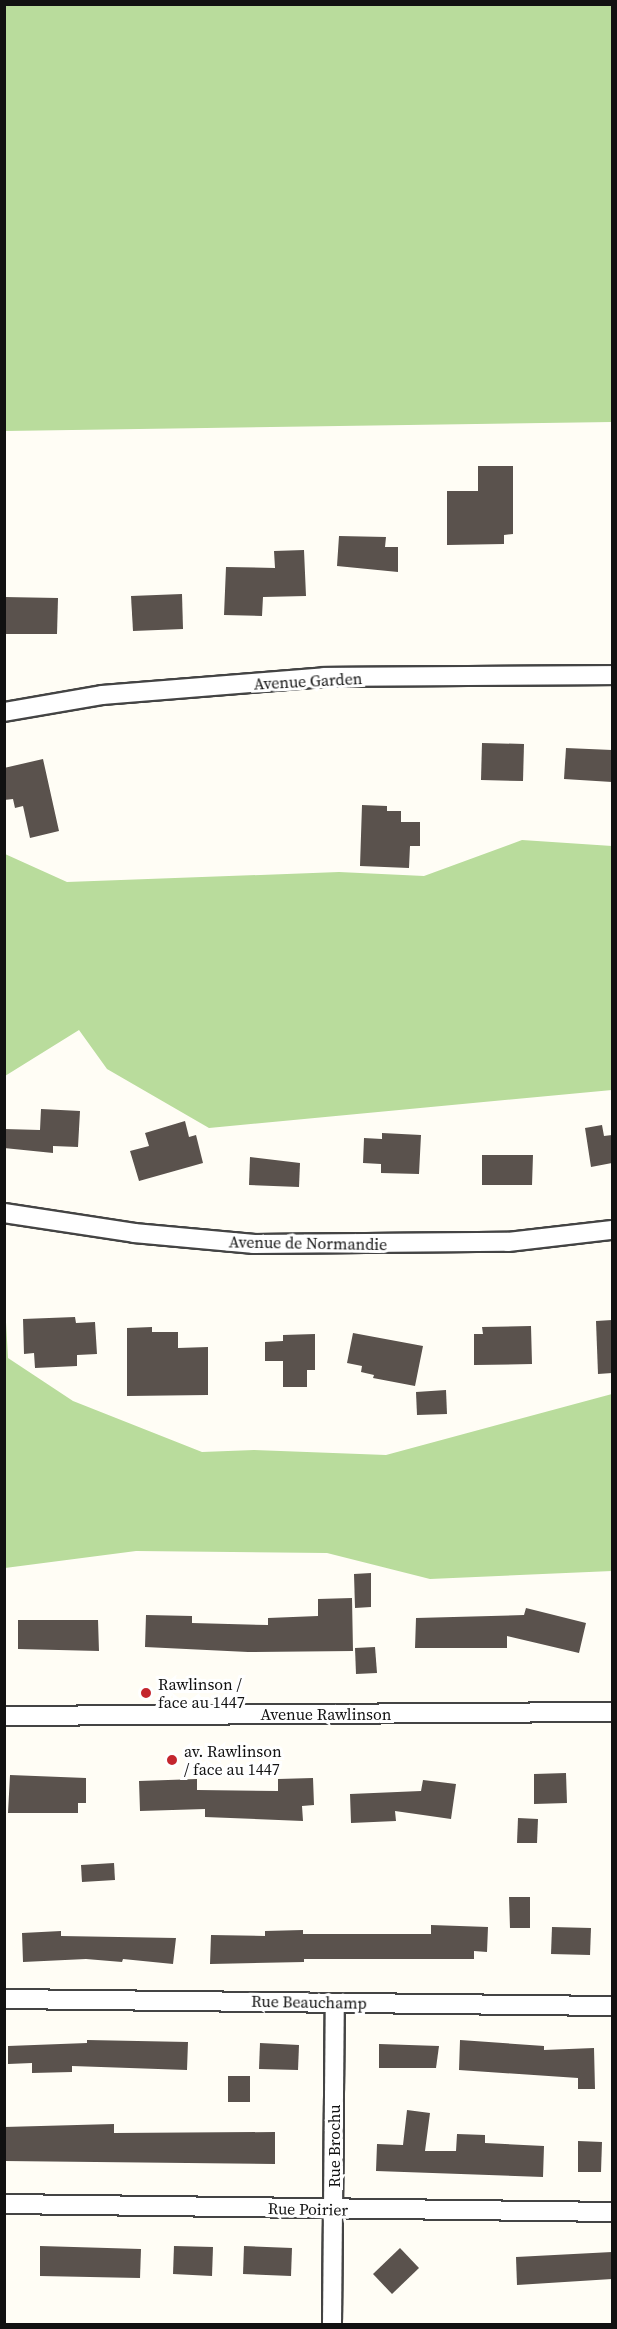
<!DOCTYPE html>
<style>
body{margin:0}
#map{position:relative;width:617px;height:2329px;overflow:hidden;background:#fffdf5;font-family:"Source Serif 4",serif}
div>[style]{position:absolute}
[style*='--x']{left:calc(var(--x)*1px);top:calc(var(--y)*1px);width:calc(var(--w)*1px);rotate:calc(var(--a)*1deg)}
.forest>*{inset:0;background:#b9dc9c}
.building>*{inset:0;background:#5a524d}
.roads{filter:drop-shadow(2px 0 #444) drop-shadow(-2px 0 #444) drop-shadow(0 2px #444) drop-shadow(0 -2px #444)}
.minor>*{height:18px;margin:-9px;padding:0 9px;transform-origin:9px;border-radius:9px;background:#fff}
.dots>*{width:16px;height:16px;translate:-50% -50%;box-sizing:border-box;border:3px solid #fff;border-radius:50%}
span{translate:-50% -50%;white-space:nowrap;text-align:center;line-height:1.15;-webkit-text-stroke:6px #fff;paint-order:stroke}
.street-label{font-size:16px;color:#111}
.poi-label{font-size:16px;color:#111}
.left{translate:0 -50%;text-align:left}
.frame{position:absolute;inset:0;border:6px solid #111;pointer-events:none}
</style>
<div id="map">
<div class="forest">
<div style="clip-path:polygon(4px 5px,612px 5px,612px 422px,5px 431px)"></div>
<div style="clip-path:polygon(522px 840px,612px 846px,612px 1090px,209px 1128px,107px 1069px,79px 1030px,5px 1076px,5px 854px,67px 882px,339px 872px,424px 876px)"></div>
<div style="clip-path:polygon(5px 1304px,8px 1358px,73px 1401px,202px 1452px,254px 1450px,386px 1455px,612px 1394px,612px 1571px,430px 1579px,327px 1553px,136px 1551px,5px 1568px)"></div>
</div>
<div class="building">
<div style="clip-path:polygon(478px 466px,513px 466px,513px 534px,504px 535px,504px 544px,447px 545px,447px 491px,478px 491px)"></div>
<div style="clip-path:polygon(339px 536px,386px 537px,385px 547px,398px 547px,398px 572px,337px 566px)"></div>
<div style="clip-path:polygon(304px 550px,306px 596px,263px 597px,262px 616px,224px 615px,226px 567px,275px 568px,274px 551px)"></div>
<div style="clip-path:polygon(182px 594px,183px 629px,133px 631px,131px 596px)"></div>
<div style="clip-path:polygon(4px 597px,58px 598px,57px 634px,4px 634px)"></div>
<div style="clip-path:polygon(482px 743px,524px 744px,523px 781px,481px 780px)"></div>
<div style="clip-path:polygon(566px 748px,612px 750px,612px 782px,564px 779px)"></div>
<div style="clip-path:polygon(43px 759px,59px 831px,30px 838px,23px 806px,15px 808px,13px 799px,4px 800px,4px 768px)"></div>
<div style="clip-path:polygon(362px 805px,387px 806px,387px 811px,401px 811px,401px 822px,420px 822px,420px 846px,410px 846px,409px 868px,360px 866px)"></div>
<div style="clip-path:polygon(41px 1109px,80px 1111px,78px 1147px,53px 1146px,53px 1153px,4px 1148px,4px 1129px,40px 1130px)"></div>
<div style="clip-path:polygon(185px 1121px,189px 1137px,196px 1135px,203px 1163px,139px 1181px,130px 1151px,149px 1146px,145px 1133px)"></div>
<div style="clip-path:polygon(602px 1125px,604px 1136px,612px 1135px,612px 1163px,591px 1167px,585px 1128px)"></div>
<div style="clip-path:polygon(382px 1133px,421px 1135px,419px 1174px,381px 1173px,381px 1164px,363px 1163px,364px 1138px,382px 1139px)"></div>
<div style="clip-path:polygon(482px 1155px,533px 1155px,532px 1185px,482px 1185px)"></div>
<div style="clip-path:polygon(250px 1157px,300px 1163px,299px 1187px,249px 1185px)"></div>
<div style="clip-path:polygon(75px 1317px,76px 1323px,95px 1322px,97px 1354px,77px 1355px,77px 1366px,35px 1368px,34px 1353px,24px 1354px,23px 1319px)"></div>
<div style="clip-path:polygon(612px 1320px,612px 1373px,598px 1374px,596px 1321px)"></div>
<div style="clip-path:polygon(531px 1326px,532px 1364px,474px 1365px,474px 1334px,483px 1334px,482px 1327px)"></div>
<div style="clip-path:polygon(152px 1327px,152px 1332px,178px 1332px,178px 1348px,208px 1347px,208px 1395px,127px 1396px,127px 1328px)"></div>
<div style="clip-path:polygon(353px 1333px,423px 1346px,415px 1386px,373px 1378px,374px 1375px,361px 1372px,362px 1366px,347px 1363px)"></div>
<div style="clip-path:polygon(315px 1334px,315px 1370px,307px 1370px,307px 1387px,283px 1387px,283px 1361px,265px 1361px,265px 1342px,283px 1341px,283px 1335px)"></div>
<div style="clip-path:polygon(446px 1390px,447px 1414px,417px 1415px,416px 1392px)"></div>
<div style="clip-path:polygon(371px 1573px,371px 1607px,355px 1608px,354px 1574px)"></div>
<div style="clip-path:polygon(352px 1598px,353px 1651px,248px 1652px,145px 1647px,146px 1615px,192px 1616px,192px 1623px,268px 1625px,268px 1618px,318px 1616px,318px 1599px)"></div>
<div style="clip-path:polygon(526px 1608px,586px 1623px,579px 1653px,507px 1636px,507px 1648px,415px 1648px,416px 1618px,524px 1615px)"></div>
<div style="clip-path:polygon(18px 1620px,98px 1620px,99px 1651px,18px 1649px)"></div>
<div style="clip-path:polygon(375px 1647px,377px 1673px,356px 1674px,355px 1648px)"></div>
<div style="clip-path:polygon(566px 1773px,567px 1803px,534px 1804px,534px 1774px)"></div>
<div style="clip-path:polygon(10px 1775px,86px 1778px,86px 1803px,78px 1803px,78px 1813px,8px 1813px)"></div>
<div style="clip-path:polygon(313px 1778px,314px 1805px,302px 1806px,303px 1821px,205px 1817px,205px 1809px,140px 1811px,139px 1781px,197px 1779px,197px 1790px,278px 1791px,278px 1779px)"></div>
<div style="clip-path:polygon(423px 1780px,456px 1784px,451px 1819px,395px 1811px,396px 1821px,351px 1823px,350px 1794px,421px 1791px)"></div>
<div style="clip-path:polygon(518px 1818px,538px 1819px,537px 1843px,517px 1843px)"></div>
<div style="clip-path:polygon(114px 1863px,115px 1880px,82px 1882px,81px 1865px)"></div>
<div style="clip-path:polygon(509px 1897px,530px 1897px,530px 1928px,510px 1928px)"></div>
<div style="clip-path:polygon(431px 1925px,488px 1927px,487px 1952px,474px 1951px,474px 1959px,304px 1959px,304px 1962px,210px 1964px,211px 1935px,265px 1936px,265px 1931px,303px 1930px,303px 1934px,431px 1934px)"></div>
<div style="clip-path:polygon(552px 1927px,591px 1928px,590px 1955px,551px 1954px)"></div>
<div style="clip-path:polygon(61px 1931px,61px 1936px,176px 1938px,173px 1964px,123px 1959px,122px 1962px,86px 1959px,23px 1962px,22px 1933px)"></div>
<div style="clip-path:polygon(87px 2040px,188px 2042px,187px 2070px,72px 2066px,72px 2072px,32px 2073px,32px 2063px,8px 2064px,8px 2046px,87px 2043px)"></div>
<div style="clip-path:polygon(460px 2040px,544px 2046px,544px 2050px,594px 2048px,595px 2089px,578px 2089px,578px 2078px,459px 2070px)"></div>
<div style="clip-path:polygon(260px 2043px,299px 2045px,298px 2070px,259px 2069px)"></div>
<div style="clip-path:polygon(379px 2044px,439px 2046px,436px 2068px,379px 2068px)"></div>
<div style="clip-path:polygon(228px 2076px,250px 2076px,250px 2102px,228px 2102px)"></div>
<div style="clip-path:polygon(407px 2110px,430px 2113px,425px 2151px,456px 2151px,457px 2134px,485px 2135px,485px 2143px,544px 2146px,543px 2177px,376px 2171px,377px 2144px,403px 2145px)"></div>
<div style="clip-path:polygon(114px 2124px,114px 2133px,275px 2132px,275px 2164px,4px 2161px,4px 2127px)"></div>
<div style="clip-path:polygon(578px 2141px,602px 2142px,601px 2172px,578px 2172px)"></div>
<div style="clip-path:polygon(40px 2246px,141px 2249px,140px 2278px,40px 2276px)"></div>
<div style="clip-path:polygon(174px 2246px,213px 2247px,212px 2276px,173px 2274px)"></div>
<div style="clip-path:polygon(244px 2246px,292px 2248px,291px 2276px,243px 2274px)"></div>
<div style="clip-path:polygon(400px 2248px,419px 2268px,392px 2294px,373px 2274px)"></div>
<div style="clip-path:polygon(612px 2252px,612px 2279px,517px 2285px,516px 2257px)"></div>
</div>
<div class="roads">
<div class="minor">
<div style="--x:4;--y:712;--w:99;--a:-9.8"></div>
<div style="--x:102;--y:695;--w:223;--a:-4.6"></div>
<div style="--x:324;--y:677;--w:288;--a:-0.4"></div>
<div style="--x:4;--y:1213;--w:132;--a:8.7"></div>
<div style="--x:134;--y:1233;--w:121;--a:5.2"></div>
<div style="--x:254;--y:1244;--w:254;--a:-0.5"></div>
<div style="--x:508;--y:1242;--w:105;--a:-6.6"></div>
<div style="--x:4;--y:1716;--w:608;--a:-0.38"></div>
<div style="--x:4;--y:1999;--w:608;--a:0.66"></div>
<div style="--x:4;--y:2204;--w:608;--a:0.75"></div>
<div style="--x:332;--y:2324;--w:321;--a:-89.5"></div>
</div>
</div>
<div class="dots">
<div style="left:146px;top:1693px;background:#c4262e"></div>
<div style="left:172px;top:1760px;background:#c4262e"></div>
</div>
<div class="street-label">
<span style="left:308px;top:681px;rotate:-3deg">Avenue Garden</span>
<span style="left:308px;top:1243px;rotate:1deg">Avenue de Normandie</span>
<span style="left:326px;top:1714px">Avenue Rawlinson</span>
<span style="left:309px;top:2002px;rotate:1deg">Rue Beauchamp</span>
<span style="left:334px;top:2146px;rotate:-90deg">Rue Brochu</span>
<span style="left:308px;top:2209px;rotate:1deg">Rue Poirier</span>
</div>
<div class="poi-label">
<span class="left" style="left:158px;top:1693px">Rawlinson /<br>face au 1447</span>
<span class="left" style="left:184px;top:1760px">av. Rawlinson<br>/ face au 1447</span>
</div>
<div class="frame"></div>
</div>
